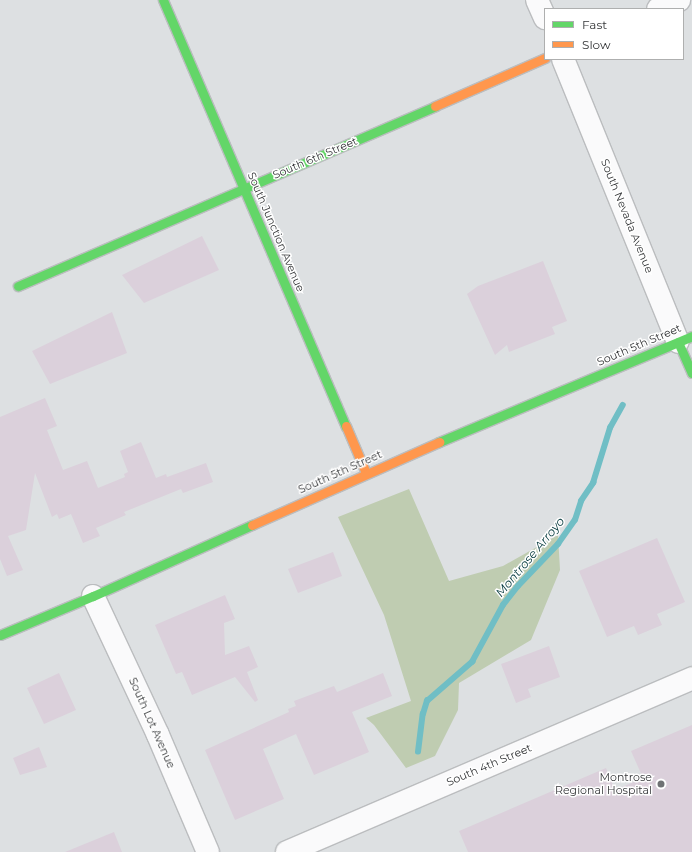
<!DOCTYPE html>
<style>
body{margin:0}
#map{position:relative;width:692px;height:852px;overflow:hidden;background:#dde0e2;font-family:Montserrat,sans-serif}
div>[style]{position:absolute}
[style*='--x']{left:calc(var(--x)*1px);top:calc(var(--y)*1px);width:calc(var(--w)*1px);rotate:calc(var(--a)*1deg)}
.green>*{inset:0;background:#bfccb1}
.stream>*{height:5.5px;margin:-2.75px;padding:0 2.75px;transform-origin:2.75px;border-radius:2.75px;background:#70bec5}
.building>*{inset:0;background:#dbd0db}
.roads{filter:drop-shadow(1px 0 #bbbdbf) drop-shadow(-1px 0 #bbbdbf) drop-shadow(0 1px #bbbdbf) drop-shadow(0 -1px #bbbdbf)}
.street>*{height:22px;margin:-11px;padding:0 11px;transform-origin:11px;border-radius:11px;background:#fafafb}
.fast>*{height:9px;margin:-4.5px;padding:0 4.5px;transform-origin:4.5px;border-radius:4.5px;background:#63d668}
.slow>*{height:9px;margin:-4.5px;padding:0 4.5px;transform-origin:4.5px;border-radius:4.5px;background:#ff974d}
.dots>*{width:11px;height:11px;translate:-50% -50%;box-sizing:border-box;border:2px solid #fff;border-radius:50%}
span{translate:-50% -50%;white-space:nowrap;text-align:center;line-height:1.15;-webkit-text-stroke:3px #fff;paint-order:stroke}
.street-label{font-size:11px;color:#343638}
.poi-label{font-size:11px;color:#343638}
.right{translate:-100% -50%;text-align:right}
.water-label{font-size:12px;color:#01363a;font-style:italic}
.legend{position:absolute;left:544px;top:8px;width:140px;height:52px;box-sizing:border-box;background:#fff;border:1px solid #aeafaf;margin:0;padding:5px 7px;list-style:none;font-size:12px;color:#343638}
.legend li{display:flex;align-items:center;gap:8px;height:20px}
.legend b{width:20px;border:1px solid #aeafaf}
</style>
<div id="map">
<div class="green">
<div style="clip-path:polygon(409px 489px,449px 581px,503px 566px,558px 535px,560px 570px,531px 640px,459px 683px,458px 710px,435px 756px,406px 768px,374px 725px,366px 718px,411px 701px,384px 615px,338px 517px)"></div>
</div>
<div class="stream">
<div style="--x:418;--y:752;--w:38;--a:-83"></div>
<div style="--x:423;--y:714;--w:14;--a:-73"></div>
<div style="--x:427;--y:701;--w:60;--a:-40.9"></div>
<div style="--x:472;--y:662;--w:65;--a:-61.5"></div>
<div style="--x:503;--y:605;--w:24;--a:-52"></div>
<div style="--x:518;--y:586;--w:58;--a:-46.4"></div>
<div style="--x:558;--y:544;--w:29;--a:-55"></div>
<div style="--x:575;--y:520;--w:20;--a:-72"></div>
<div style="--x:581;--y:501;--w:22;--a:-56"></div>
<div style="--x:593;--y:483;--w:58;--a:-72.8"></div>
<div style="--x:610;--y:428;--w:26;--a:-61"></div>
</div>
<div class="building">
<div style="clip-path:polygon(202px 236px,219px 270px,144px 303px,122px 275px)"></div>
<div style="clip-path:polygon(543px 261px,567px 321px,552px 327px,555px 334px,509px 352px,507px 345px,495px 355px,467px 294px,478px 286px)"></div>
<div style="clip-path:polygon(112px 312px,127px 353px,50px 384px,32px 351px)"></div>
<div style="clip-path:polygon(45px 398px,57px 426px,47px 430px,63px 470px,87px 461px,98px 488px,125px 477px,124px 474px,128px 472px,120px 451px,141px 442px,156px 478px,166px 474px,167px 477px,206px 463px,213px 482px,183px 493px,181px 489px,124px 512px,126px 515px,96px 528px,100px 536px,83px 543px,71px 514px,59px 519px,57px 514px,52px 517px,35px 473px,26px 530px,8px 536px,23px 570px,7px 576px,0 559px,0 417px)"></div>
<div style="clip-path:polygon(657px 538px,685px 602px,657px 614px,662px 625px,638px 635px,634px 626px,607px 637px,579px 571px)"></div>
<div style="clip-path:polygon(333px 552px,342px 576px,298px 593px,288px 569px)"></div>
<div style="clip-path:polygon(225px 595px,235px 619px,224px 623px,225px 655px,249px 646px,258px 667px,247px 672px,258px 700px,255px 702px,235px 677px,192px 695px,182px 672px,176px 674px,155px 625px)"></div>
<div style="clip-path:polygon(549px 646px,560px 677px,528px 689px,531px 697px,516px 703px,501px 664px)"></div>
<div style="clip-path:polygon(59px 673px,76px 710px,44px 724px,27px 688px)"></div>
<div style="clip-path:polygon(383px 673px,392px 696px,352px 712px,369px 752px,314px 775px,296px 734px,263px 749px,284px 799px,235px 820px,205px 750px,289px 712px,288px 709px,296px 706px,294px 701px,334px 686px,337px 692px)"></div>
<div style="clip-path:polygon(692px 725px,692px 852px,468px 852px,459px 831px,606px 768px,615px 790px,643px 778px,631px 751px)"></div>
<div style="clip-path:polygon(39px 747px,47px 767px,20px 775px,13px 758px)"></div>
<div style="clip-path:polygon(114px 832px,122px 852px,65px 852px)"></div>
</div>
<div class="roads">
<div class="street">
<div style="--x:537;--y:0;--w:20;--a:66"></div>
<div style="--x:658;--y:9;--w:23;--a:-23"></div>
<div style="--x:563;--y:59;--w:305;--a:67.9"></div>
<div style="--x:93;--y:596;--w:153;--a:64.9"></div>
<div style="--x:158;--y:735;--w:127;--a:66.9"></div>
<div style="--x:287;--y:852;--w:441;--a:-23.2"></div>
</div>
<div class="fast">
<div style="--x:163;--y:0;--w:464;--a:66.8"></div>
<div style="--x:18;--y:286;--w:454;--a:-23.3"></div>
<div style="--x:678;--y:342;--w:34;--a:66"></div>
<div style="--x:439;--y:442;--w:274;--a:-22.7"></div>
<div style="--x:0;--y:635;--w:101;--a:-22.8"></div>
<div style="--x:93;--y:596;--w:174;--a:-24.1"></div>
</div>
<div class="slow">
<div style="--x:435;--y:106;--w:120;--a:-23.6"></div>
<div style="--x:346;--y:426;--w:51;--a:66.9"></div>
<div style="--x:252;--y:525;--w:205;--a:-23.9"></div>
</div>
</div>
<div class="dots">
<div style="left:661px;top:784px;background:#6f7274"></div>
</div>
<div class="street-label">
<span style="left:315px;top:158px;rotate:-23deg">South 6th Street</span>
<span style="left:627px;top:216px;rotate:68deg">South Nevada Avenue</span>
<span style="left:276px;top:232px;rotate:67deg">South Junction Avenue</span>
<span style="left:639px;top:345px;rotate:-23deg">South 5th Street</span>
<span style="left:340px;top:472px;rotate:-24deg">South 5th Street</span>
<span style="left:152px;top:723px;rotate:66deg">South Lot Avenue</span>
<span style="left:489px;top:765px;rotate:-23deg">South 4th Street</span>
</div>
<div class="poi-label">
<span class="right" style="left:652px;top:784px">Montrose<br>Regional Hospital</span>
</div>
<div class="water-label">
<span style="left:530px;top:557px;rotate:-50deg">Montrose Arroyo</span>
</div>
<ul class="legend">
<li><b style="height:5px;background:#63d668"></b>Fast</li>
<li><b style="height:5px;background:#ff974d"></b>Slow</li>
</ul>
</div>
